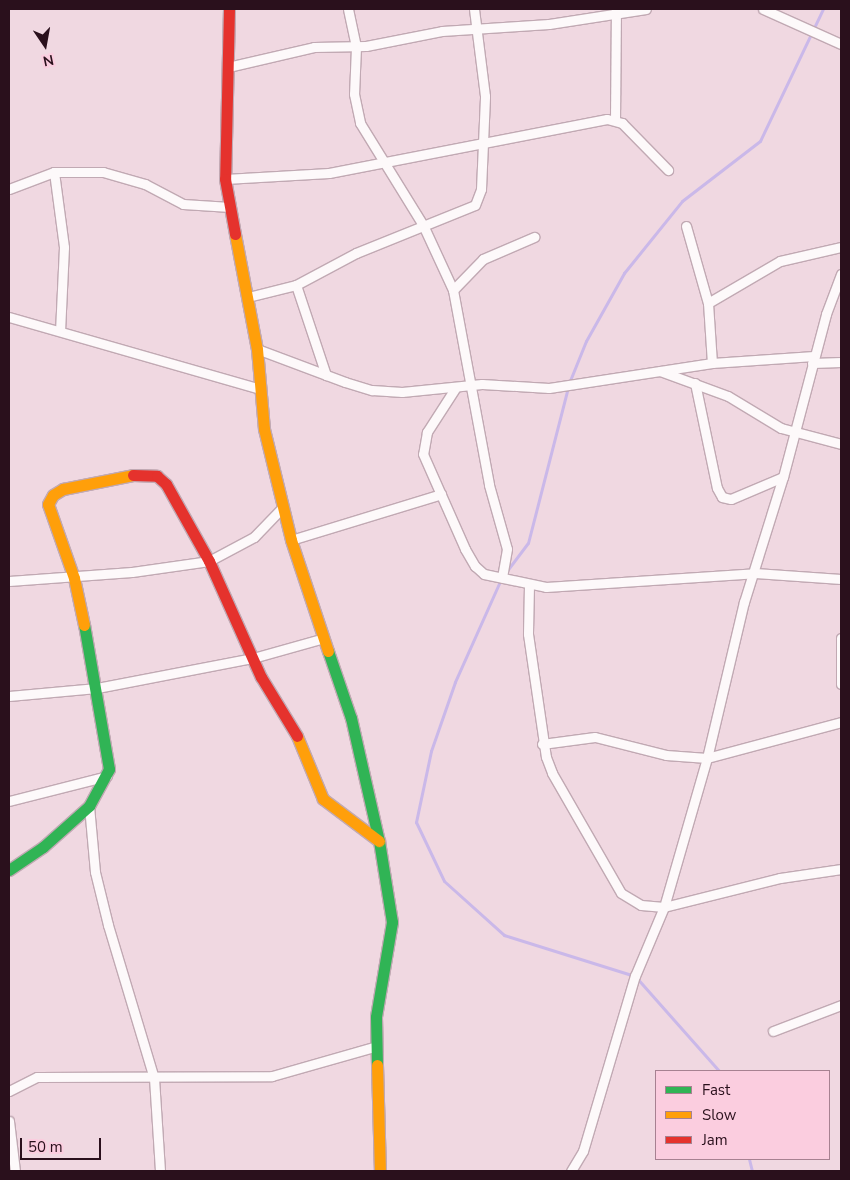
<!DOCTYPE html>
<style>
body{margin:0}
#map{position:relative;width:850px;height:1180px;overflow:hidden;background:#f0d8e1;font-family:"Nunito Sans",sans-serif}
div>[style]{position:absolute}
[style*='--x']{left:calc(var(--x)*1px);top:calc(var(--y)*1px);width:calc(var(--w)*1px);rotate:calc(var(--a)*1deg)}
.stream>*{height:3px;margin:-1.5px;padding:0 1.5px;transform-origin:1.5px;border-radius:1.5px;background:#cab8e9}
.roads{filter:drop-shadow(1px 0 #c1a9b3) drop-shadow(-1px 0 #c1a9b3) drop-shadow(0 1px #c1a9b3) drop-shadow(0 -1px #c1a9b3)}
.street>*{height:9px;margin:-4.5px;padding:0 4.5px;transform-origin:4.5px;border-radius:4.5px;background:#fdf9fa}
.fast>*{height:11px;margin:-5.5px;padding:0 5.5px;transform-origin:5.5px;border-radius:5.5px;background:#30b455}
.slow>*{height:11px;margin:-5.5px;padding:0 5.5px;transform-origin:5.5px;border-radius:5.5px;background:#ff9f0a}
.jam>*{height:11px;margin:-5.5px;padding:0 5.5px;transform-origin:5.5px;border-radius:5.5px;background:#e5322d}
span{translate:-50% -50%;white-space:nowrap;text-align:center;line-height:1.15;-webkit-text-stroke:4.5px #fbcddf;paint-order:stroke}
.frame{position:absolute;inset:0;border:10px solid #2a101c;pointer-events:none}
.legend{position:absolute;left:655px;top:1070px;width:175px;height:90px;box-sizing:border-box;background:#fbcddf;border:1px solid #a78191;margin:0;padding:6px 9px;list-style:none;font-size:15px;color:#2a101c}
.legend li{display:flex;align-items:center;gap:10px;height:25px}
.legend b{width:25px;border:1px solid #a78191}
.north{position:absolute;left:20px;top:20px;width:50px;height:50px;-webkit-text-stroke:4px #fbcddf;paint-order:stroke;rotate:168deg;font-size:14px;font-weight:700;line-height:20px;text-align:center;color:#2a101c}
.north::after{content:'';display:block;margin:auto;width:18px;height:22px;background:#2a101c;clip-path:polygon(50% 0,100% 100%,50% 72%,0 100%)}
.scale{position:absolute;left:20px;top:1138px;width:81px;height:22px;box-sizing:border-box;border:2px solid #2a101c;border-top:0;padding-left:6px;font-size:15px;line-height:18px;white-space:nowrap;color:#2a101c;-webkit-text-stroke:4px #fbcddf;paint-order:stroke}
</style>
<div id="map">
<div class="stream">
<div style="--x:506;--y:572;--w:36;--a:-53"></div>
<div style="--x:528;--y:543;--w:165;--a:-75.6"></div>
<div style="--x:569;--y:383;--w:45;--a:-68"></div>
<div style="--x:586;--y:341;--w:78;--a:-60.8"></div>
<div style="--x:624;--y:273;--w:92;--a:-51.1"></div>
<div style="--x:682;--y:201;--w:98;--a:-37.6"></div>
<div style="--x:760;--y:141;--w:146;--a:-64.5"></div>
<div style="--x:501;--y:579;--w:113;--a:114.1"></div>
<div style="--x:455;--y:682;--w:73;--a:109.2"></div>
<div style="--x:431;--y:751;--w:73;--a:101.9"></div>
<div style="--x:416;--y:822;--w:65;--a:64.6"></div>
<div style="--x:444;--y:881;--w:81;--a:42"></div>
<div style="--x:504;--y:935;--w:137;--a:17.4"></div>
<div style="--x:635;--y:976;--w:127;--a:48.5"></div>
<div style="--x:749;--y:1159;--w:12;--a:76"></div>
</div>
<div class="roads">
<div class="street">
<div style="--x:348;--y:9;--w:39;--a:78"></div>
<div style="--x:356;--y:47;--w:47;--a:92.4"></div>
<div style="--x:354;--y:94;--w:30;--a:78"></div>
<div style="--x:360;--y:123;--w:120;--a:58.3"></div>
<div style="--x:423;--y:225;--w:72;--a:65.2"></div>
<div style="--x:453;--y:290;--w:198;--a:79.5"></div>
<div style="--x:489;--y:485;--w:66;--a:74.3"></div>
<div style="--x:507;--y:549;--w:29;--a:100"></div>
<div style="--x:763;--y:9;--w:85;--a:24.2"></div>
<div style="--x:228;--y:67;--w:88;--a:-13.1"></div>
<div style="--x:314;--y:47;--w:52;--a:-1.1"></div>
<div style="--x:366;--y:46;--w:77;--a:-11.2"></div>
<div style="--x:442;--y:31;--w:107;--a:-3.7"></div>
<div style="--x:549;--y:24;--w:98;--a:-8.8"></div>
<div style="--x:615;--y:120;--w:111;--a:-89.5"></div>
<div style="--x:54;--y:172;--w:76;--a:82.4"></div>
<div style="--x:64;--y:247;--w:84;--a:92.7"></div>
<div style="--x:225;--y:179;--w:104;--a:-3.3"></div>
<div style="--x:329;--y:173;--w:283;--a:-11"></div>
<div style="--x:607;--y:119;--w:16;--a:15"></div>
<div style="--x:622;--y:123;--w:66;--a:45.6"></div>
<div style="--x:9;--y:189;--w:48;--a:-20.7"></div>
<div style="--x:54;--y:172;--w:49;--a:0"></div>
<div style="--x:103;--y:172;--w:44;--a:15.9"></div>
<div style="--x:145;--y:184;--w:43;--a:27.8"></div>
<div style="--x:183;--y:204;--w:47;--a:3.7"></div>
<div style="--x:686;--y:226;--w:80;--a:74.1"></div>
<div style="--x:708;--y:303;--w:60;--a:86.2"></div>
<div style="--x:296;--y:285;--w:95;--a:71.6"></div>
<div style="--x:453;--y:290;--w:43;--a:-45.9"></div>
<div style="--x:483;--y:259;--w:56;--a:-23.3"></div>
<div style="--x:248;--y:297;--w:49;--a:-14"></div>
<div style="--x:296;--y:285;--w:68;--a:-28.1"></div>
<div style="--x:356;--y:253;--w:128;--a:-22"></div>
<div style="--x:475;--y:205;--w:17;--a:-69"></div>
<div style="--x:481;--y:189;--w:93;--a:-87.5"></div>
<div style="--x:485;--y:96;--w:88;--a:-97.2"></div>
<div style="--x:708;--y:303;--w:83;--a:-30.3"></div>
<div style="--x:780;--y:261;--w:63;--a:-12.9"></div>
<div style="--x:9;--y:317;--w:261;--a:16"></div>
<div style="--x:257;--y:349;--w:94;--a:20.6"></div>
<div style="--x:345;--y:382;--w:28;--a:17"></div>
<div style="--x:372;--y:390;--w:30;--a:4"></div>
<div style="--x:402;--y:392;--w:80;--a:-5.7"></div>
<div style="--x:482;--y:384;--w:67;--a:3.4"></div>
<div style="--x:549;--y:388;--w:165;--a:-8.7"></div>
<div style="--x:712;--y:363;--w:102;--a:-3.9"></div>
<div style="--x:812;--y:363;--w:29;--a:-2"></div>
<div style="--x:660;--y:371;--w:72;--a:20.2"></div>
<div style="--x:728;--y:396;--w:62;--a:31.1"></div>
<div style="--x:781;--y:428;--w:62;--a:14.9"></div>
<div style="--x:695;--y:383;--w:107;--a:78.2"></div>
<div style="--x:717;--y:488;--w:10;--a:61"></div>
<div style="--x:722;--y:497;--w:9;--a:13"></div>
<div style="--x:731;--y:499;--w:56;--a:-22.9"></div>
<div style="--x:456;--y:387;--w:54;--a:122.8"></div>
<div style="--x:427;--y:432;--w:22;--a:100"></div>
<div style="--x:423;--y:454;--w:104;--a:66.1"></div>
<div style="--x:465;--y:549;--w:20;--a:60"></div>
<div style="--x:475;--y:566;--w:12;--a:42"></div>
<div style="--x:484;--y:574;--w:63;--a:11.8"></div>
<div style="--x:546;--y:587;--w:209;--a:-3.8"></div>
<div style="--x:755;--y:573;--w:86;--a:4"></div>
<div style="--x:291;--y:540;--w:157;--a:-17"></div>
<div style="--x:9;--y:581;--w:123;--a:-4.2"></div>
<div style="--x:132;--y:572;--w:78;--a:-8.1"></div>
<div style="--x:209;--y:561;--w:51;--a:-28.1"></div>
<div style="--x:254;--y:537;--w:40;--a:-46"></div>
<div style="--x:529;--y:585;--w:49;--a:91.2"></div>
<div style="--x:528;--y:634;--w:124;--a:81.7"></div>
<div style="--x:546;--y:757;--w:17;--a:69"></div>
<div style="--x:552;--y:773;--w:138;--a:60.1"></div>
<div style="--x:621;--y:893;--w:23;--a:31"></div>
<div style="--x:641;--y:905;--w:23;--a:5"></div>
<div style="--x:664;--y:907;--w:120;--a:-14"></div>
<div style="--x:780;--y:878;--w:62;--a:-8.4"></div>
<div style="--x:841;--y:638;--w:46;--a:90"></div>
<div style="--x:9;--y:696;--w:88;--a:-5.2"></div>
<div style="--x:97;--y:688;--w:159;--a:-10.9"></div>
<div style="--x:253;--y:658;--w:74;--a:-15.7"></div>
<div style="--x:542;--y:744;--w:53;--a:-7.5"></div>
<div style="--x:595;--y:737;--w:73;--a:14.2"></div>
<div style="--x:666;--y:755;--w:41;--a:4.2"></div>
<div style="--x:707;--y:758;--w:139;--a:-15"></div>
<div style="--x:9;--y:801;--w:101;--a:-14.3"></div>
<div style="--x:89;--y:806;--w:66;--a:84.8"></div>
<div style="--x:95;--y:872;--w:55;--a:76.2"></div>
<div style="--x:108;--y:925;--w:160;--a:73.3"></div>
<div style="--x:154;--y:1078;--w:93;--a:86.3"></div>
<div style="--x:773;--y:1031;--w:73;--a:-20.9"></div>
<div style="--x:9;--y:1091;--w:31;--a:-27"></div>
<div style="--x:37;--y:1077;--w:235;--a:-0.2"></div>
<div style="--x:272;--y:1076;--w:109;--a:-15.9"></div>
<div style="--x:9;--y:1121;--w:50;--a:83.2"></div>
<div style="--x:571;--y:1171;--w:23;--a:-59"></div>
<div style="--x:583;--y:1151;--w:183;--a:-73.5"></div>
<div style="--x:635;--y:976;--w:75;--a:-67.2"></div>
<div style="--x:664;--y:907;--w:155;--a:-73.9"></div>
<div style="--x:707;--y:758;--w:160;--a:-76.7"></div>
<div style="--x:744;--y:602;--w:131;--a:-72.7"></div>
<div style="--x:783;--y:477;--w:169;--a:-75.2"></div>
<div style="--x:826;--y:314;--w:43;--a:-69.4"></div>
</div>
<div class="fast">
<div style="--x:328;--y:651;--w:71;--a:71.1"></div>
<div style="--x:351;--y:718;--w:126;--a:77.2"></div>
<div style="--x:379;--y:841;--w:82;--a:80.9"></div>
<div style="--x:392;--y:922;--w:96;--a:99.6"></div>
<div style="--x:376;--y:1017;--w:48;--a:88.8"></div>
<div style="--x:9;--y:870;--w:41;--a:-34.1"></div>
<div style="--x:43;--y:847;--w:62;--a:-41.7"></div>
<div style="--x:89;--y:806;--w:42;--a:-61.6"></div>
<div style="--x:109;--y:769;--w:146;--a:-99.8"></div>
</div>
<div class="slow">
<div style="--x:235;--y:234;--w:117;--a:79.2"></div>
<div style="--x:257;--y:349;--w:80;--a:85"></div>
<div style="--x:264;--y:429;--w:114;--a:76.3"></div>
<div style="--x:291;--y:540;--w:117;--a:71.6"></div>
<div style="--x:84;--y:625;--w:48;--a:-102"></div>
<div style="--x:74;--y:578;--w:78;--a:-109.4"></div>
<div style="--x:48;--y:504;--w:10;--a:-61"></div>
<div style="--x:53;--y:495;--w:12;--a:-31"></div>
<div style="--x:63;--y:489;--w:71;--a:-11.3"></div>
<div style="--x:297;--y:736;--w:68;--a:67.6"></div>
<div style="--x:323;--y:799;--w:70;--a:36.9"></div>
<div style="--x:377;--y:1065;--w:106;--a:88.4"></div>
</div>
<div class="jam">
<div style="--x:229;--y:9;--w:170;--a:91.3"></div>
<div style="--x:225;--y:179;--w:56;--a:79.7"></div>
<div style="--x:133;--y:475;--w:24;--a:2"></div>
<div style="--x:157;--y:476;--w:12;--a:42"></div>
<div style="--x:166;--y:484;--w:88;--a:60.8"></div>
<div style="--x:209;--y:561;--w:127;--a:65.9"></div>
<div style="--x:261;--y:677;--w:69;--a:58.6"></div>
</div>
</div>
<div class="frame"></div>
<ul class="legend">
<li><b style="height:6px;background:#30b455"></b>Fast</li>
<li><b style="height:6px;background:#ff9f0a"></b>Slow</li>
<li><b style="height:6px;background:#e5322d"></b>Jam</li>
</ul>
<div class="north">N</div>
<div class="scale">50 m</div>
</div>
